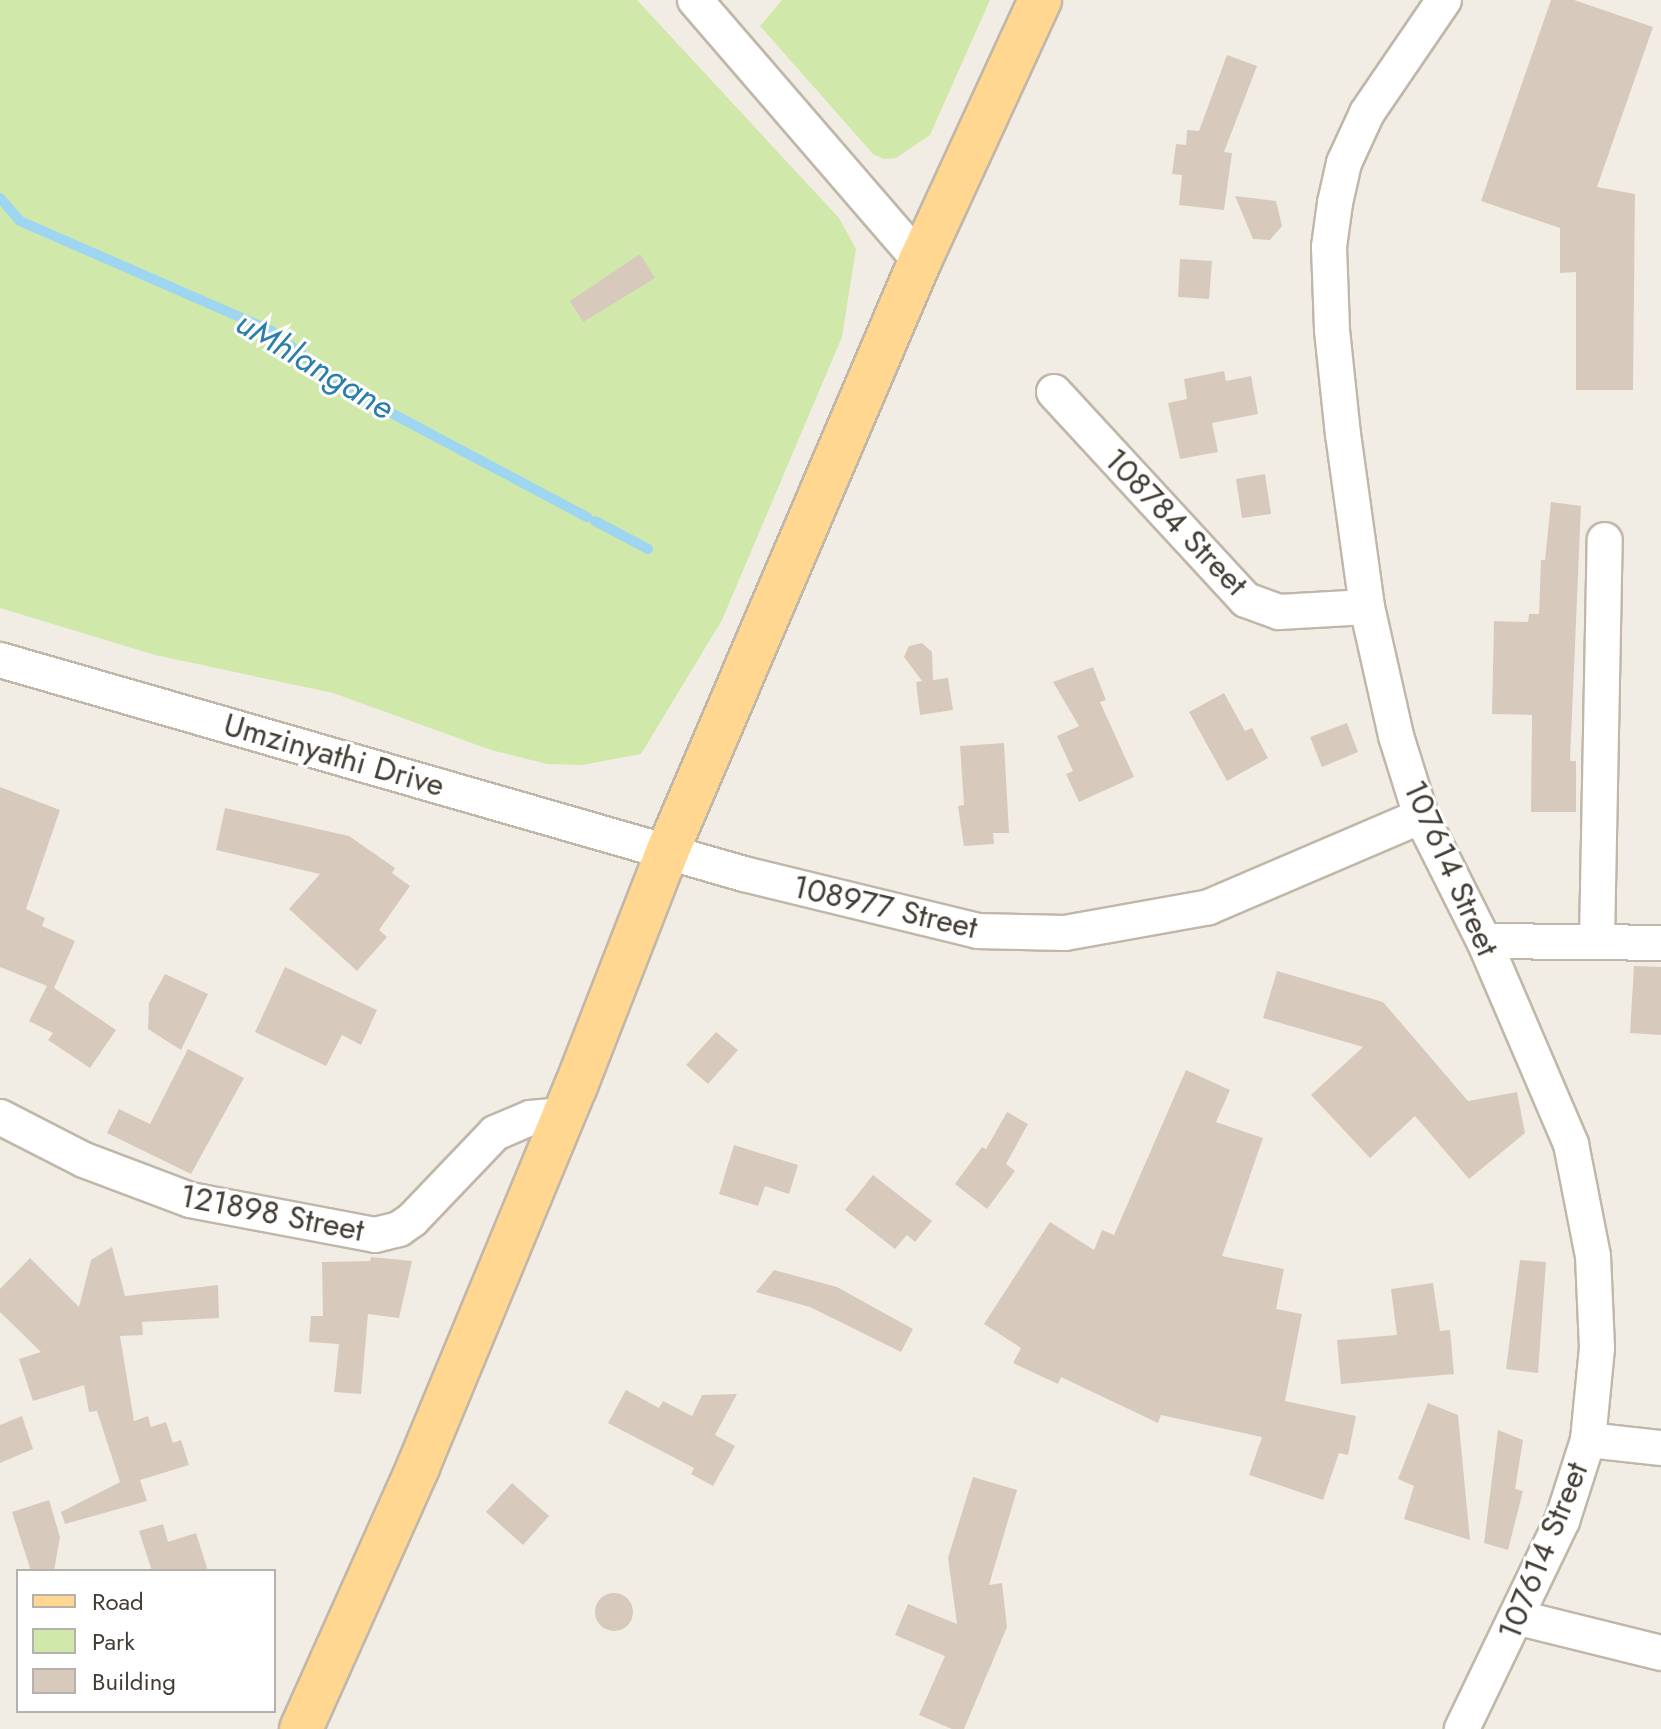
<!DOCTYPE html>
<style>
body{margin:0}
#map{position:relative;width:1661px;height:1729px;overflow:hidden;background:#f2ede4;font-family:Jost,sans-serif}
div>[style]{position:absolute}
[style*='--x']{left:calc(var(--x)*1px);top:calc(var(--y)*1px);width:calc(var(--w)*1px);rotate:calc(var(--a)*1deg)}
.green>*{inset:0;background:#d1e8ab}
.stream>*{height:10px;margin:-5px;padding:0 5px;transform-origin:5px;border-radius:5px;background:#9ed6f1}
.building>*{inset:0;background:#d7cabc}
.round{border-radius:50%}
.roads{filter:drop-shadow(2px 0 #c1b7a9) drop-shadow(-2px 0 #c1b7a9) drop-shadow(0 2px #c1b7a9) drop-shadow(0 -2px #c1b7a9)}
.minor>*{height:34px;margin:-17px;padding:0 17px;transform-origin:17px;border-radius:17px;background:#fff}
.major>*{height:42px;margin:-21px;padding:0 21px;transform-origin:21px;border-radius:21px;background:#ffd790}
span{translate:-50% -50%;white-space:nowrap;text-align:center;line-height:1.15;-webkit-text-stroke:6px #fff;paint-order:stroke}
.street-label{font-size:32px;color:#443d34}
.water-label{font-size:34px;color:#2b7ea9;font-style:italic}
.legend{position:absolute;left:16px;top:1569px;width:260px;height:144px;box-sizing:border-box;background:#fff;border:2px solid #b4b1ae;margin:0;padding:10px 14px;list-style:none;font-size:24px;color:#443d34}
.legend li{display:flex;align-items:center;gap:16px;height:40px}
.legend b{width:40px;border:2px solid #b4b1ae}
</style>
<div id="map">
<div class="green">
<div style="clip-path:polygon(0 0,637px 0,839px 218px,856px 249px,842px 337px,722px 620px,641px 754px,582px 765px,547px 764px,491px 750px,333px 693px,155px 655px,0 608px)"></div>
<div style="clip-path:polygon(782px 0,990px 0,930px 135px,896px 158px,884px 159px,873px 154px,760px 26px)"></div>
</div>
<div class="stream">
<div style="--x:0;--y:198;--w:30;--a:49"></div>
<div style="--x:20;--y:221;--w:273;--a:23.6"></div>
<div style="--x:270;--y:330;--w:98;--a:37.6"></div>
<div style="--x:348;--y:390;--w:271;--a:28"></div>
<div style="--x:595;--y:521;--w:60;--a:27.8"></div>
</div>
<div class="building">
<div style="clip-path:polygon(1551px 0,1574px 0,1653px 27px,1597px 187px,1635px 194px,1633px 390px,1576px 390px,1576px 272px,1560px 273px,1560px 228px,1481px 201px)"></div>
<div style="clip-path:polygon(1227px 55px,1257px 66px,1224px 152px,1232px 153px,1224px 210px,1179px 205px,1182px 175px,1172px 174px,1176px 144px,1186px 145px,1187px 130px,1199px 131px)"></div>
<div style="clip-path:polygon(1235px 196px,1276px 201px,1282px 226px,1270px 240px,1253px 239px)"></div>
<div style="clip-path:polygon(640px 254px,655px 278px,583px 322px,570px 301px)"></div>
<div style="clip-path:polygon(1180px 259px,1212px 261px,1209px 299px,1178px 297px)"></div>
<div style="clip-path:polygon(1224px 371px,1226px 381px,1251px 376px,1258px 414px,1212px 423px,1218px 452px,1180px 459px,1168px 403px,1187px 399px,1184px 379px)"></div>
<div style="clip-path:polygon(1265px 474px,1271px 514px,1242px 518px,1236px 479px)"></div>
<div style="clip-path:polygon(1551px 502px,1581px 506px,1570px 761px,1576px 761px,1576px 812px,1531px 812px,1532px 715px,1492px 714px,1494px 621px,1528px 622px,1529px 614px,1539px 614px,1541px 560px,1545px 560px)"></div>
<div style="clip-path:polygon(922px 643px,932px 652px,933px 680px,948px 678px,953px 710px,920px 715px,916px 682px,922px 681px,904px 657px,909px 646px)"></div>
<div style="clip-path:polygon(1093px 667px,1106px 700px,1100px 702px,1134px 777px,1079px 802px,1066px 774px,1073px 771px,1057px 736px,1079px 726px,1053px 682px)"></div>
<div style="clip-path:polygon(1224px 693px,1245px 731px,1252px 728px,1268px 758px,1227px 781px,1189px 712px)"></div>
<div style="clip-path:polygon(1347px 723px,1358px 752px,1322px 767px,1310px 737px)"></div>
<div style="clip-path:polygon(1004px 743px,1009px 833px,993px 833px,994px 844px,964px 846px,958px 806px,964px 805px,960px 746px)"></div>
<div style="clip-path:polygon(0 787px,60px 810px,26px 909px,45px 918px,42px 926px,75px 941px,54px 988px,116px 1030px,90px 1068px,48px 1040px,53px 1033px,29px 1021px,47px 986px,0 967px)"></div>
<div style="clip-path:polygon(225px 808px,349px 836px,395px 868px,392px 873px,410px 886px,379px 930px,387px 937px,357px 971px,289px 909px,320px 874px,216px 850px)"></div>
<div style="clip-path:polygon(1634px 966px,1661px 967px,1661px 1035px,1630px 1033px)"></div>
<div style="clip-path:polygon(285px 967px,377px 1010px,361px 1045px,342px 1035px,326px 1066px,255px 1032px)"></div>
<div style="clip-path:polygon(1277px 971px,1383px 1002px,1468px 1101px,1517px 1092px,1525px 1133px,1469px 1179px,1415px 1116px,1370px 1158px,1311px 1095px,1363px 1047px,1263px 1018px)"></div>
<div style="clip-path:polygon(165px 974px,208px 994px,181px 1050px,148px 1029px,149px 1003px)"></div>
<div style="clip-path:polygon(716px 1032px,738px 1050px,708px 1084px,686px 1065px)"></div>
<div style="clip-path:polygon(188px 1049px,244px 1078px,191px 1174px,107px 1133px,119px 1109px,150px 1124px)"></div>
<div style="clip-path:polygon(1186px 1070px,1230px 1090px,1216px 1122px,1263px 1138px,1222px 1256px,1284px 1269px,1276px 1309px,1302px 1314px,1285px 1401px,1356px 1416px,1348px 1455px,1339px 1453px,1323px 1500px,1249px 1475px,1262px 1437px,1161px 1415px,1158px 1423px,1061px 1377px,1058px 1384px,1013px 1363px,1021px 1348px,984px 1324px,1050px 1222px,1094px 1250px,1102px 1230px,1114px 1235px)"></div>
<div style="clip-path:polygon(1007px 1112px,1028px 1124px,1006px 1164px,1015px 1171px,987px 1209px,955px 1184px,982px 1147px,986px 1149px)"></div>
<div style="clip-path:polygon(734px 1145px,798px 1165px,789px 1194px,765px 1186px,758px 1206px,719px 1194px)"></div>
<div style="clip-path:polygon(873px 1175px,932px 1221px,915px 1242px,907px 1235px,895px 1249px,845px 1210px)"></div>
<div style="clip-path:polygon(112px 1247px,125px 1296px,218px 1285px,219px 1318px,142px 1322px,143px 1335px,120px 1336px,134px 1421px,148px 1416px,151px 1427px,166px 1422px,173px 1443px,181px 1440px,189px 1465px,140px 1480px,147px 1501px,65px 1524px,61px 1512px,120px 1482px,97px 1411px,89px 1412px,84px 1385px,33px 1401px,19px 1359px,41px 1352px,0 1312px,0 1289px,30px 1258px,79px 1307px,91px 1260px)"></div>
<div style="clip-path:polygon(371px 1257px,412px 1261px,399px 1318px,368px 1314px,361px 1394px,334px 1392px,339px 1344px,309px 1342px,311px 1316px,323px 1316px,322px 1262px,370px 1261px)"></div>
<div style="clip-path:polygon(1520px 1260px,1546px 1262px,1538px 1373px,1506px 1369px)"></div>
<div style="clip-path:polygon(774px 1270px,837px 1287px,913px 1329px,901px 1352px,810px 1307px,756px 1292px)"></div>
<div style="clip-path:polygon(1433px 1283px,1440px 1331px,1450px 1330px,1454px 1374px,1341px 1384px,1337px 1340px,1397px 1335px,1391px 1289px)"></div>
<div style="clip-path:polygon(626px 1390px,659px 1408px,663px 1401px,692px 1416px,702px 1395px,737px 1394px,715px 1435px,735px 1446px,713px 1486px,691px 1474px,694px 1468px,608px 1423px)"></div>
<div style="clip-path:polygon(1428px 1403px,1458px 1415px,1470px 1540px,1404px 1519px,1414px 1486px,1398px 1479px)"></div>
<div style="clip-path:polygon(22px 1416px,33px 1449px,0 1463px,0 1425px)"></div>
<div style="clip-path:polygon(1498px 1430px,1523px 1440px,1515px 1489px,1523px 1491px,1508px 1550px,1484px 1543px)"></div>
<div style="clip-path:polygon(973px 1477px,1017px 1490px,989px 1585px,1002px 1583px,1007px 1627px,964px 1729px,952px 1729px,919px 1715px,945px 1656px,895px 1635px,908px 1604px,957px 1624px,948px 1558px)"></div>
<div style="clip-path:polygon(512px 1483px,549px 1516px,523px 1545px,486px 1512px)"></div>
<div style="clip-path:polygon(49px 1500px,60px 1537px,54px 1571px,31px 1571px,12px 1512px)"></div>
<div style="clip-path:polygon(163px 1524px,168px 1542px,196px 1533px,208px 1571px,152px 1571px,139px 1531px)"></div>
<div class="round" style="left:595px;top:1593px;width:38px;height:38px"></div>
</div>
<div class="roads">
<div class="minor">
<div style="--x:695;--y:0;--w:345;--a:49.2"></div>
<div style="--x:1444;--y:0;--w:137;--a:124.3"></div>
<div style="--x:1367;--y:113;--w:55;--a:114.7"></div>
<div style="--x:1344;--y:163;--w:41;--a:102.7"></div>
<div style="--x:1335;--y:203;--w:44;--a:97.8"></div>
<div style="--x:1329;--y:247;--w:83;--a:87.9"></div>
<div style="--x:1332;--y:330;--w:105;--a:84"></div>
<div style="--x:1343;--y:434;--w:175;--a:82.1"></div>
<div style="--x:1367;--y:607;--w:132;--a:77.3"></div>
<div style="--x:1396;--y:736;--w:84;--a:72.6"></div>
<div style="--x:1421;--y:816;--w:140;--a:63.3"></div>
<div style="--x:1484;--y:941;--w:221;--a:66.8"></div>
<div style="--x:1571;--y:1144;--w:114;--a:78.9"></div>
<div style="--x:1593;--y:1256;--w:92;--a:87.5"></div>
<div style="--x:1597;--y:1348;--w:92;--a:95.6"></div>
<div style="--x:1588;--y:1440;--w:85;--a:107.8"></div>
<div style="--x:1562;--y:1521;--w:231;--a:115.7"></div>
<div style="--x:1054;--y:392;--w:283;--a:47.3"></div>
<div style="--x:1246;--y:600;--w:35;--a:20"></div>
<div style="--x:1279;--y:612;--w:88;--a:-3.3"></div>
<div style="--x:0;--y:660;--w:774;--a:16.05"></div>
<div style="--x:744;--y:874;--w:240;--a:13.7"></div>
<div style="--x:977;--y:931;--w:88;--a:1.3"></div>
<div style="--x:1065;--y:933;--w:146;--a:-10.2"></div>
<div style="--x:1209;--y:907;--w:231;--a:-23.2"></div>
<div style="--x:1484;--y:941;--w:177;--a:0.6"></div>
<div style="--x:1597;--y:941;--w:401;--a:-88.9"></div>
<div style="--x:0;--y:1117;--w:94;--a:27.1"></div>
<div style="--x:84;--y:1160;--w:113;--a:20.7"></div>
<div style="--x:190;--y:1200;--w:188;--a:10.7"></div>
<div style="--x:375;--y:1235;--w:25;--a:-14"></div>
<div style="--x:399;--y:1229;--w:16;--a:-35"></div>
<div style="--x:412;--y:1220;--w:120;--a:-46.3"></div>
<div style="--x:495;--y:1133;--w:38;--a:-23"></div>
<div style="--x:530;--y:1118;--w:34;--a:-5"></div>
<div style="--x:1588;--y:1440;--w:73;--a:6.3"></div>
<div style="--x:1520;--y:1618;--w:145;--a:13.9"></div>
</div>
<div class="major">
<div style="--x:301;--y:1729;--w:287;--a:-65.9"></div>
<div style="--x:418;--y:1467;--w:412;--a:-67.5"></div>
<div style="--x:576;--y:1086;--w:253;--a:-68.7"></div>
<div style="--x:668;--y:850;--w:641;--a:-66.84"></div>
<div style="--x:920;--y:261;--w:287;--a:-65.3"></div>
</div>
</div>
<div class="street-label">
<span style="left:1176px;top:522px;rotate:46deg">108784 Street</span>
<span style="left:334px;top:755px;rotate:16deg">Umzinyathi Drive</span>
<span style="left:1451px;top:868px;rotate:66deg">107614 Street</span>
<span style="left:885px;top:907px;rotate:13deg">108977 Street</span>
<span style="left:272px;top:1213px;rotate:11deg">121898 Street</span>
<span style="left:1543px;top:1551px;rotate:-68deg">107614 Street</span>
</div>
<div class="water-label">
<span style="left:315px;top:365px;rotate:31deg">uMhlangane</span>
</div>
<ul class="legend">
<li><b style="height:10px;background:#ffd790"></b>Road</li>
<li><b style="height:22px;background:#d1e8ab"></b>Park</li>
<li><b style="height:22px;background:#d7cabc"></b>Building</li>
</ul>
</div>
